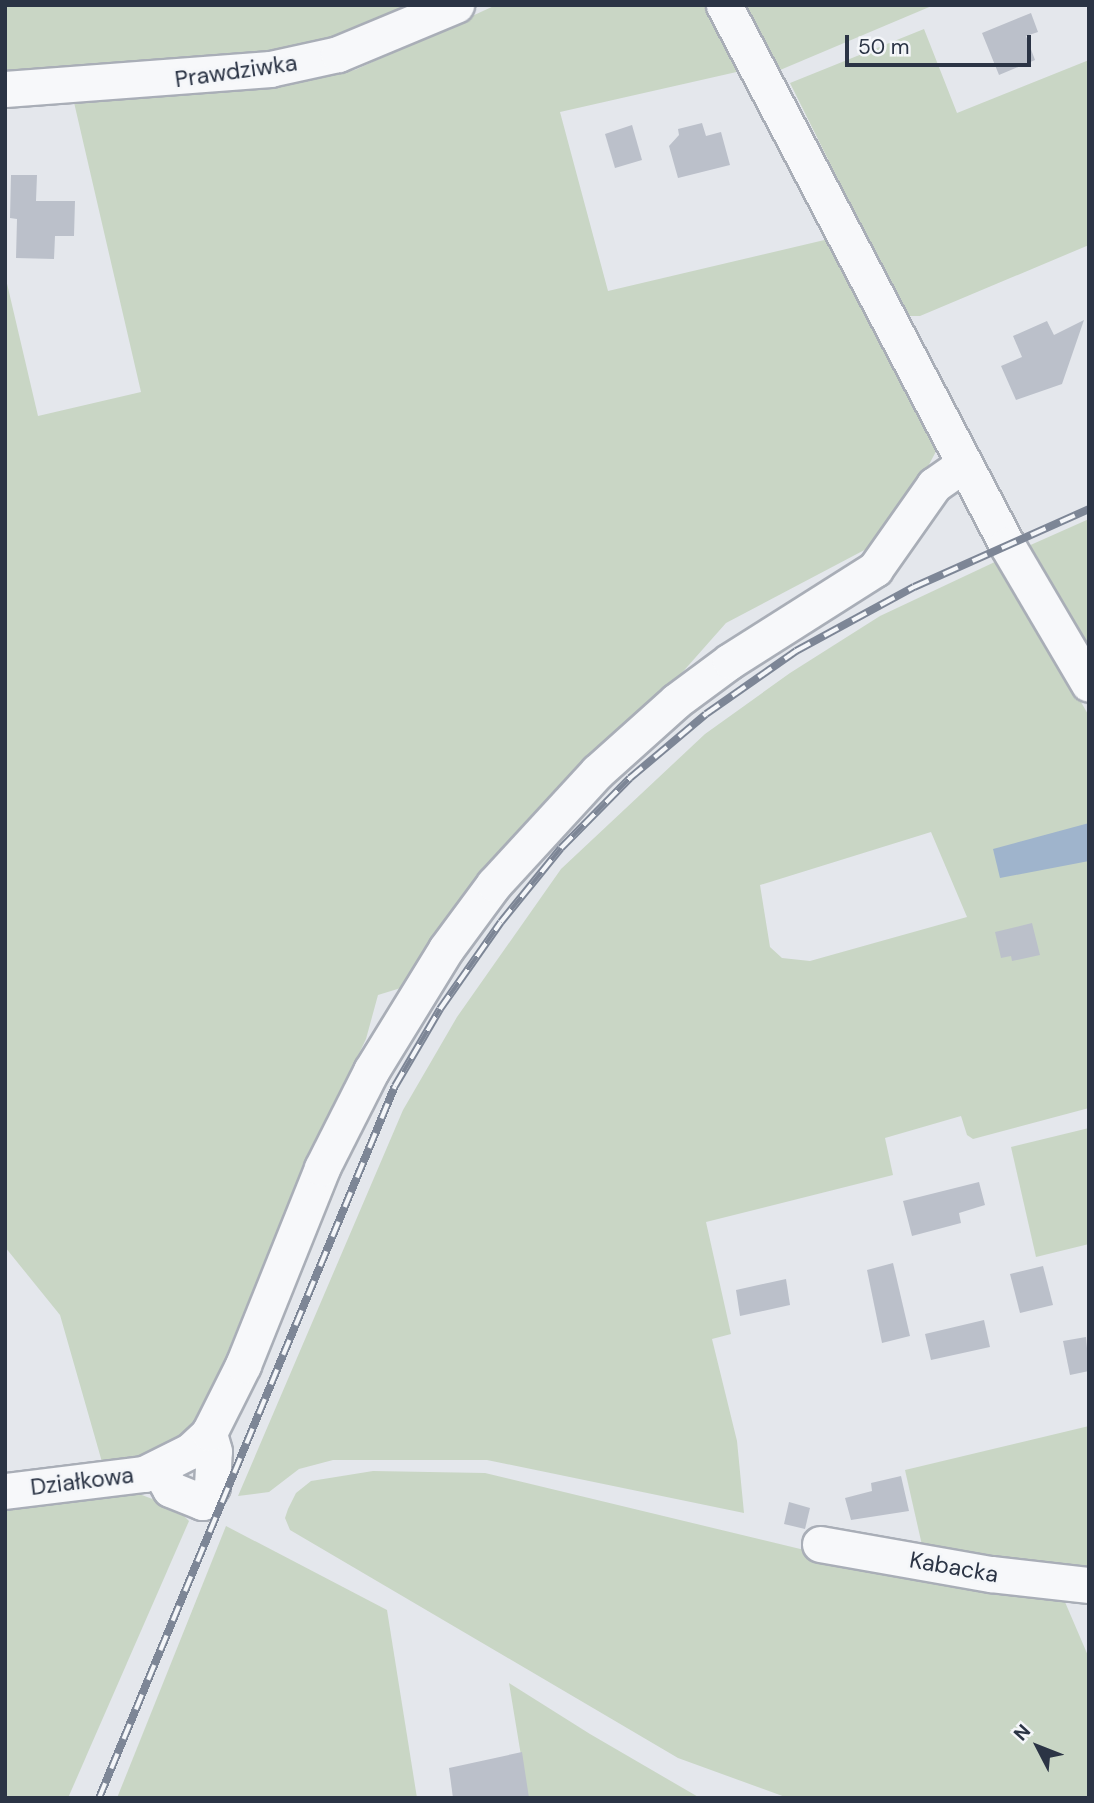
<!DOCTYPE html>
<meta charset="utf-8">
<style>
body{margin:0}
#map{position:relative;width:1094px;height:1803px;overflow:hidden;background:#e4e7ec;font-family:"DM Sans",sans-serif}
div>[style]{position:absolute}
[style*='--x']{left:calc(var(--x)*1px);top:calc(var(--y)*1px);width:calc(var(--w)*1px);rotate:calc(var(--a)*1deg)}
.green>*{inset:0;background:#c9d6c5}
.water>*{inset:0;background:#9fb4cc}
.building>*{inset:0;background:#bbc0ca}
.roads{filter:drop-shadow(2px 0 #a9aeb7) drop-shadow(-2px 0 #a9aeb7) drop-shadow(0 2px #a9aeb7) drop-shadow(0 -2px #a9aeb7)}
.minor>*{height:35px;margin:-17.5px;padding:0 17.5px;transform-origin:17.5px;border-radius:17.5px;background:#f7f8fa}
.rail>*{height:8px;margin-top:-4px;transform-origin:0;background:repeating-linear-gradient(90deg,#f4f6f9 0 16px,#7d8696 0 32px);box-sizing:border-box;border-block:2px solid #7d8696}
span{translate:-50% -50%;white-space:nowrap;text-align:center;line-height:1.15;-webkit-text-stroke:5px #f4f6f9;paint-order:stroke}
.street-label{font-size:23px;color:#2b3445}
.frame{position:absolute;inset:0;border:7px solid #2b3445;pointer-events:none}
.north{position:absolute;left:1003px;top:1712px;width:70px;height:70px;-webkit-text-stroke:5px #f4f6f9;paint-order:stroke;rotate:312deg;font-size:19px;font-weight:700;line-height:28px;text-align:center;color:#2b3445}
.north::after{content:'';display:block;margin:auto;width:24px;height:32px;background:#2b3445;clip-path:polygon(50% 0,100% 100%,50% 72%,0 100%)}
.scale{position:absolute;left:845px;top:35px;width:186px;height:32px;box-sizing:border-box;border:4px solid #2b3445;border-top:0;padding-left:9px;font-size:21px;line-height:24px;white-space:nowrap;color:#2b3445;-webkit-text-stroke:5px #f4f6f9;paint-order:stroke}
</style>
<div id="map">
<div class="green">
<div style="clip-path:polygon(5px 5px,446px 5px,302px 50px,5px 79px)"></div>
<div style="clip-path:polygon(496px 5px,705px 5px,741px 71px,560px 112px,608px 291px,833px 238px,941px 442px,891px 536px,726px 623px,404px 987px,378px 995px,366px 1039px,296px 1185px,207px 1402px,187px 1431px,139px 1458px,104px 1469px,60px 1315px,5px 1247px,5px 275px,38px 416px,141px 392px,73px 98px,221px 88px,355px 70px)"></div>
<div style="clip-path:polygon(742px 5px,934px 5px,773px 73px)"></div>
<div style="clip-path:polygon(924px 29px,957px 113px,1089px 60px,1089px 245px,920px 316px,906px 316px,790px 83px)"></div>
<div style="clip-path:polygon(1089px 519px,1089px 641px,1086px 642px,1075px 632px,1026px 547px)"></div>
<div style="clip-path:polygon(evenodd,999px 560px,1089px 716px,1089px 1108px,973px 1139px,967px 1135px,961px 1116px,885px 1138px,893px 1175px,706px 1222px,731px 1334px,712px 1339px,737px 1441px,744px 1513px,487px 1460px,333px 1460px,299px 1469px,269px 1492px,238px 1496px,403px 1110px,457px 1017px,561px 869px,705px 734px,790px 673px,880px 616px,999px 560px,931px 832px,967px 917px,810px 961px,782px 958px,770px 947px,760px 885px,931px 832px)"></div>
<div style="clip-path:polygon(1089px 1128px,1089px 1244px,1036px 1257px,1011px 1147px)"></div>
<div style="clip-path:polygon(1089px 1426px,1089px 1579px,924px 1554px,905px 1470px)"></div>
<div style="clip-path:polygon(373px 1471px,485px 1473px,846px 1560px,1062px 1595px,1089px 1658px,1089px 1798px,788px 1798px,678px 1758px,290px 1530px,285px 1518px,288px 1509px,296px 1493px,311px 1481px)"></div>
<div style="clip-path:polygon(134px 1492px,176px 1508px,189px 1521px,68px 1798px,5px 1798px,5px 1504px)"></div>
<div style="clip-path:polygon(226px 1526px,387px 1610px,417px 1798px,117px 1798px)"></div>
<div style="clip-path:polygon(509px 1683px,590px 1734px,700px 1798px,528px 1798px)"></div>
</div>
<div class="water">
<div style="clip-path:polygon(1089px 823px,1089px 861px,1000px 878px,993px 849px)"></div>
</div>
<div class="building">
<div style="clip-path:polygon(1031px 13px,1038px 32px,1026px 36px,1035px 60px,999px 75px,982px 33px)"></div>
<div style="clip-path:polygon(702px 123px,706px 136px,721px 132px,730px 165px,678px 178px,669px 146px,679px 135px,678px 129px)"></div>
<div style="clip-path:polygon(632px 125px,642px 160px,615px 168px,605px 134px)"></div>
<div style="clip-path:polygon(11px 175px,37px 175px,36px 201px,75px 201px,74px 236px,55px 236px,54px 259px,16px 258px,17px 219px,10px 218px)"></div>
<div style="clip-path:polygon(1084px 320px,1062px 384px,1016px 400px,1001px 366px,1022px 357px,1013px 336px,1047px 321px,1054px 335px)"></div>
<div style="clip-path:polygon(1032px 923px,1040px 955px,1012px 961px,1011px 956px,1001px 958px,995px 932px)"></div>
<div style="clip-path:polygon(979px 1182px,985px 1205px,959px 1213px,961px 1223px,912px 1236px,903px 1201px)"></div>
<div style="clip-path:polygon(893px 1263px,910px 1336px,882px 1343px,867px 1270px)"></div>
<div style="clip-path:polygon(1043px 1266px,1053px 1305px,1020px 1313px,1010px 1274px)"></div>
<div style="clip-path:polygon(786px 1279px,790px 1305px,740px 1316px,736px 1290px)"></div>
<div style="clip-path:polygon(984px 1320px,990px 1347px,931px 1360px,925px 1334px)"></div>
<div style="clip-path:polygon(1086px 1337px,1089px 1371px,1070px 1375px,1063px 1341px)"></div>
<div style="clip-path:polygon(901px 1476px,909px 1511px,851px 1520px,845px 1498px,872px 1491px,871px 1483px)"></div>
<div style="clip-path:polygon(789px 1502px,810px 1508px,805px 1529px,784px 1524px)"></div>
<div style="clip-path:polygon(522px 1752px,529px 1798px,453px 1798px,449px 1768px)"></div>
</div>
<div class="roads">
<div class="minor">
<div style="--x:724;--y:5;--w:610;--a:62.34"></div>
<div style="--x:1007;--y:545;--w:161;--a:59.5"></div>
<div style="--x:5;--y:89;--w:266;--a:-4.3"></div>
<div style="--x:270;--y:69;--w:70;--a:-12.4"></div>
<div style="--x:338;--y:54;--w:128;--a:-22.6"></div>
<div style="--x:158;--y:1468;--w:24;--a:60"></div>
<div style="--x:170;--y:1489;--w:35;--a:22"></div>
<div style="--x:202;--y:1502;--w:19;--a:-58"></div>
<div style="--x:212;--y:1486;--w:35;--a:-87"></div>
<div style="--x:214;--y:1451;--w:19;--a:-106"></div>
<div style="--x:5;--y:1491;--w:140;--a:-7"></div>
<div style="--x:144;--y:1474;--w:51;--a:-26.6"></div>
<div style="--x:190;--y:1451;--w:26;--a:-43"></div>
<div style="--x:209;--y:1433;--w:76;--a:-63.4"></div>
<div style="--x:243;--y:1365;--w:212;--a:-68.1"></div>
<div style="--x:322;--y:1168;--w:109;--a:-63.2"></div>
<div style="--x:371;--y:1071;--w:143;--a:-58.4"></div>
<div style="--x:446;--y:949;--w:81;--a:-53.6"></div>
<div style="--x:494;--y:884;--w:152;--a:-47.4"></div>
<div style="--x:597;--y:772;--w:106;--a:-41.9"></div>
<div style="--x:676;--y:701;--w:67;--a:-36.5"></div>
<div style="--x:730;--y:661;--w:172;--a:-32.4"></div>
<div style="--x:875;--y:569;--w:103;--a:-54.9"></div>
<div style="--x:934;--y:485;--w:37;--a:-35"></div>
<div style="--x:820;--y:1544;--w:174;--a:10"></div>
<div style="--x:991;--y:1574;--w:99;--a:6.4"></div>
</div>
</div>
<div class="rail">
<div style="--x:99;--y:1798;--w:771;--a:-67.43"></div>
<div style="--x:395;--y:1086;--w:89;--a:-59.7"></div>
<div style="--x:440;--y:1009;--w:106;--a:-55"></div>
<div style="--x:501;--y:922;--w:95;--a:-51"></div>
<div style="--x:561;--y:848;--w:98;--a:-45.4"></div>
<div style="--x:630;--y:778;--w:99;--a:-40.1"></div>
<div style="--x:706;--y:714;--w:110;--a:-35"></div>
<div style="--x:796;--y:651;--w:134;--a:-28.5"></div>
<div style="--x:914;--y:587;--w:192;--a:-24"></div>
</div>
<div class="street-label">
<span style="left:236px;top:71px;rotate:-8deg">Prawdziwka</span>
<span style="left:82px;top:1481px;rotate:-7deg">Działkowa</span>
<span style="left:954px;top:1567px;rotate:10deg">Kabacka</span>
</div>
<div class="frame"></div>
<div class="north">N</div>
<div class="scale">50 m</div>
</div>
